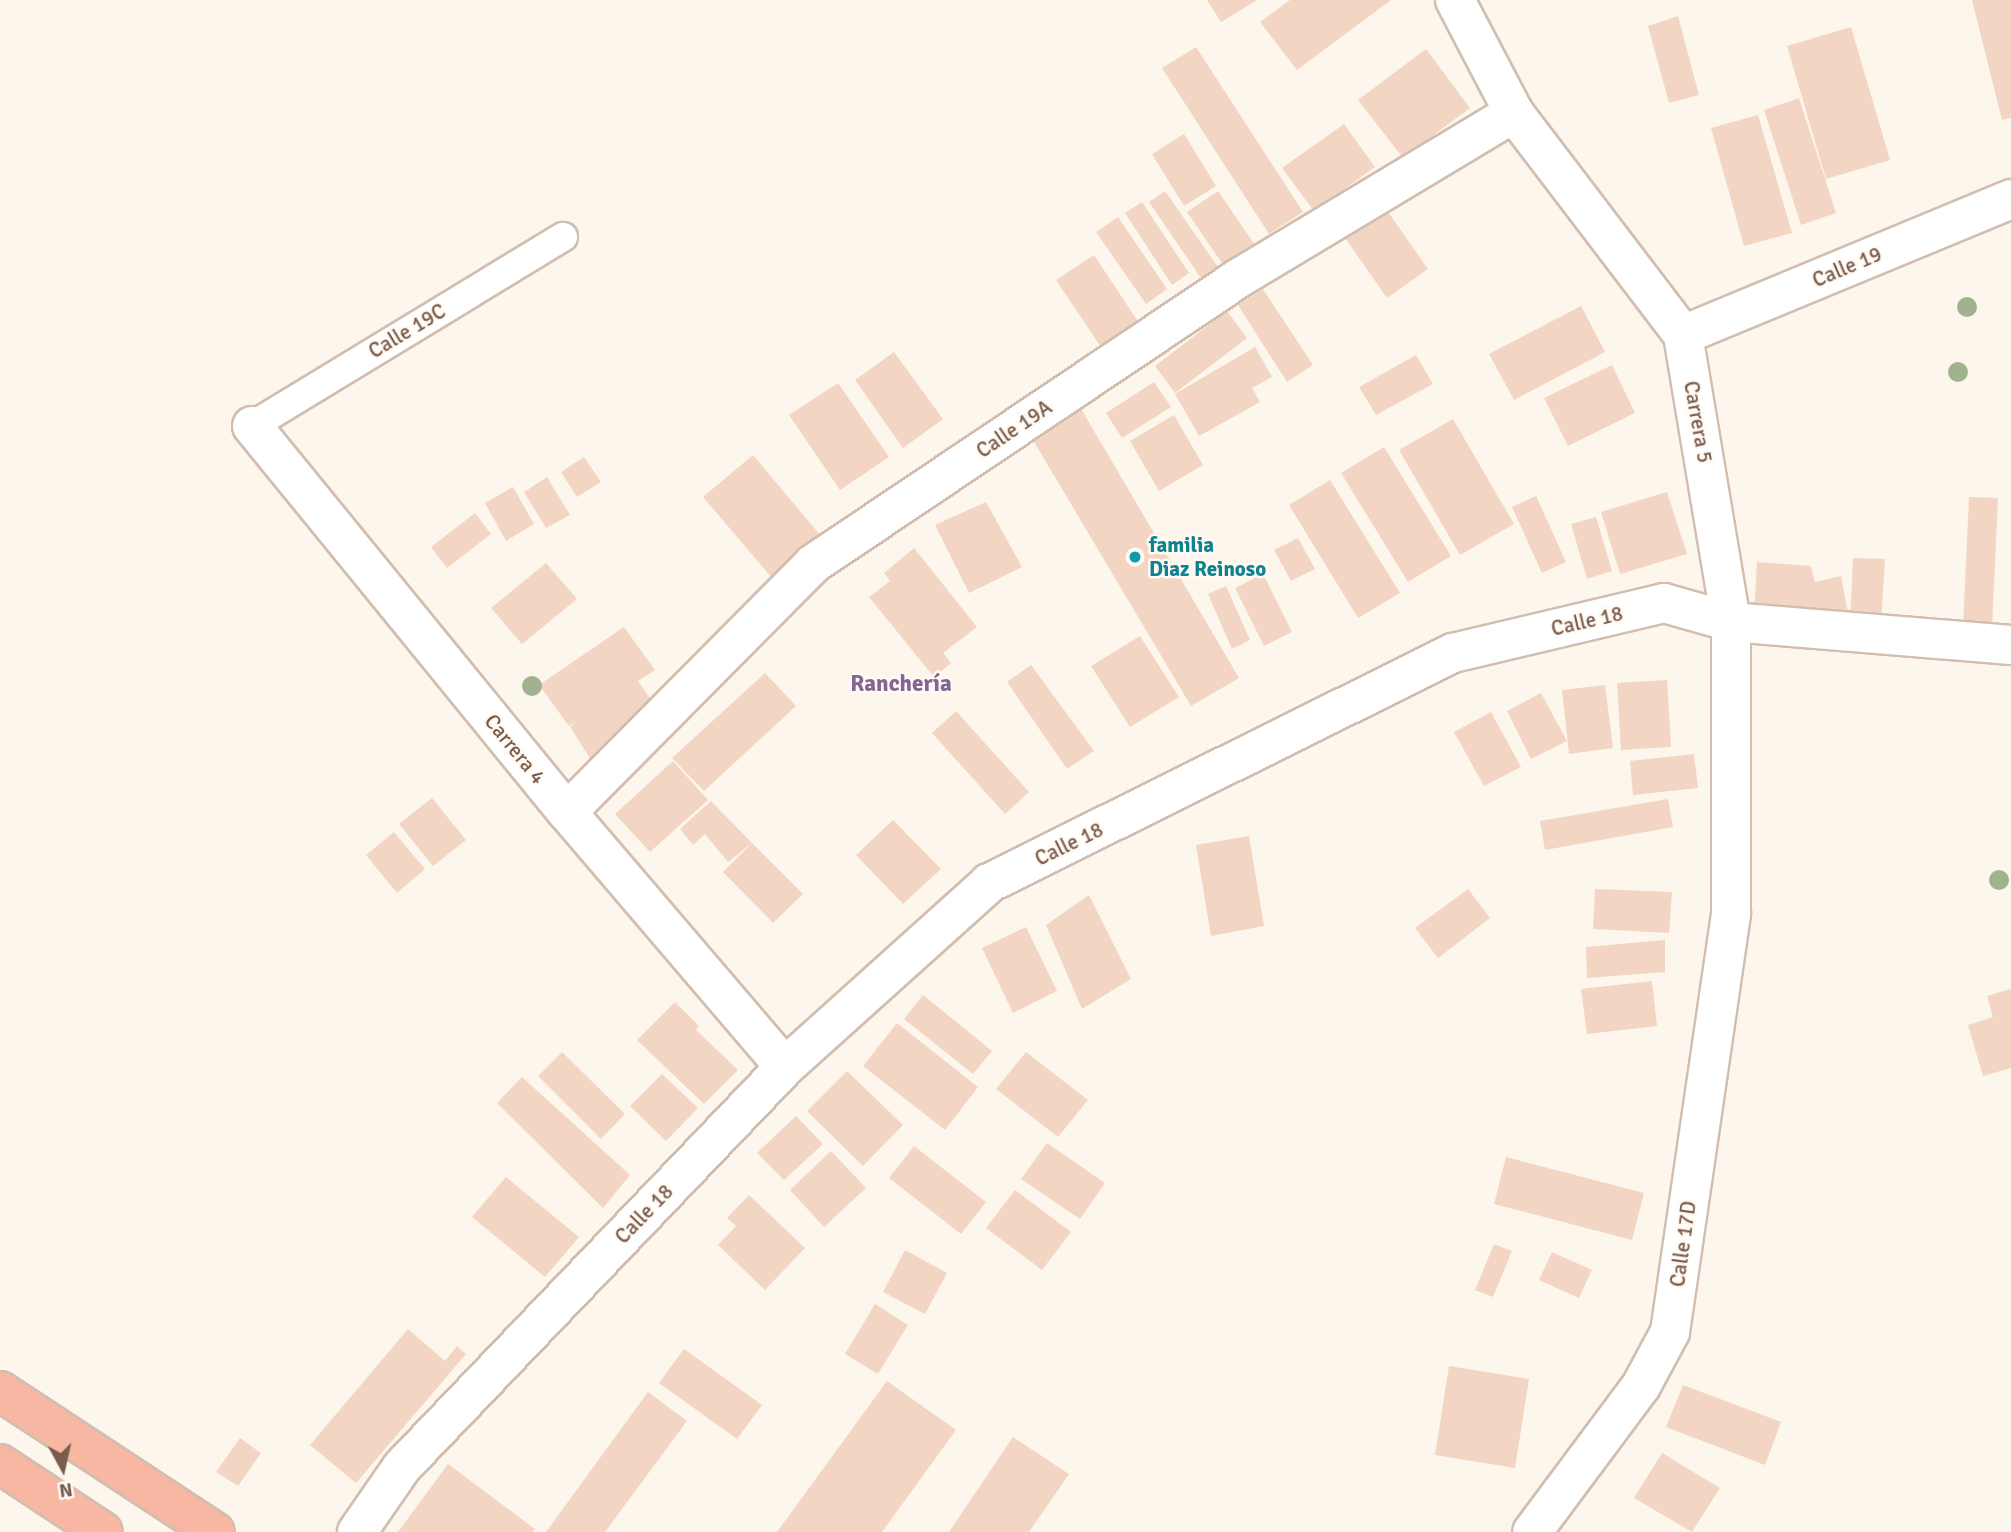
<!DOCTYPE html>
<meta charset="utf-8">
<style>
body{margin:0}
#map{position:relative;width:2011px;height:1532px;overflow:hidden;background:#fdf6ec;font-family:Signika,sans-serif}
div>[style]{position:absolute}
[style*='--x']{left:calc(var(--x)*1px);top:calc(var(--y)*1px);width:calc(var(--w)*1px);rotate:calc(var(--a)*1deg)}
.building>*{inset:0;background:#f3d5c3}
.roads{filter:drop-shadow(2px 0 #d1beb0) drop-shadow(-2px 0 #d1beb0) drop-shadow(0 2px #d1beb0) drop-shadow(0 -2px #d1beb0)}
.lane>*{height:28px;margin:-14px;padding:0 14px;transform-origin:14px;border-radius:14px;background:#fff}
.street>*{height:38px;margin:-19px;padding:0 19px;transform-origin:19px;border-radius:19px;background:#fff}
.highway>*{height:38px;margin:-19px;padding:0 19px;transform-origin:19px;border-radius:19px;background:#f7b7a3}
.trees>*{width:20px;height:20px;margin:-10px;border-radius:50%;background:#a0b28e}
.dots>*{width:19px;height:19px;translate:-50% -50%;box-sizing:border-box;border:4px solid #fffaf3;border-radius:50%}
span{translate:-50% -50%;white-space:nowrap;text-align:center;line-height:1.15;-webkit-text-stroke:5px #fffaf3;paint-order:stroke}
.street-label{font-size:21px;color:#7a5c4d}
.culture-label{font-size:21px;color:#0d838f;font-weight:700}
.left{translate:0 -50%;text-align:left}
.neighbourhood-label{font-size:23px;color:#846695;font-weight:700}
.north{position:absolute;left:28px;top:1434px;width:70px;height:70px;-webkit-text-stroke:5px #fffaf3;paint-order:stroke;rotate:172deg;font-size:19px;font-weight:700;line-height:28px;text-align:center;color:#7a5c4d}
.north::after{content:'';display:block;margin:auto;width:24px;height:32px;background:#7a5c4d;clip-path:polygon(50% 0,100% 100%,50% 72%,0 100%)}
</style>
<div id="map">
<div class="building">
<div style="clip-path:polygon(1207px 0,1257px 0,1221px 22px)"></div>
<div style="clip-path:polygon(1290px 0,1391px 0,1297px 70px,1260px 22px)"></div>
<div style="clip-path:polygon(1972px 0,2011px 0,2011px 118px,2002px 120px)"></div>
<div style="clip-path:polygon(1678px 16px,1699px 95px,1669px 103px,1648px 26px)"></div>
<div style="clip-path:polygon(1851px 27px,1890px 160px,1826px 179px,1787px 46px)"></div>
<div style="clip-path:polygon(1196px 47px,1303px 212px,1269px 234px,1162px 68px)"></div>
<div style="clip-path:polygon(1426px 49px,1470px 108px,1403px 158px,1358px 100px)"></div>
<div style="clip-path:polygon(1799px 98px,1836px 213px,1801px 225px,1764px 110px)"></div>
<div style="clip-path:polygon(1758px 115px,1792px 233px,1744px 246px,1711px 128px)"></div>
<div style="clip-path:polygon(1344px 124px,1375px 167px,1314px 211px,1282px 168px)"></div>
<div style="clip-path:polygon(1184px 134px,1216px 186px,1184px 206px,1152px 154px)"></div>
<div style="clip-path:polygon(1165px 191px,1218px 267px,1201px 278px,1149px 202px)"></div>
<div style="clip-path:polygon(1218px 191px,1255px 245px,1224px 266px,1187px 212px)"></div>
<div style="clip-path:polygon(1142px 202px,1189px 273px,1172px 285px,1125px 213px)"></div>
<div style="clip-path:polygon(1386px 209px,1428px 269px,1387px 298px,1345px 238px)"></div>
<div style="clip-path:polygon(1118px 217px,1167px 289px,1146px 304px,1096px 232px)"></div>
<div style="clip-path:polygon(1094px 255px,1139px 323px,1101px 347px,1056px 280px)"></div>
<div style="clip-path:polygon(1263px 289px,1313px 365px,1287px 382px,1238px 305px)"></div>
<div style="clip-path:polygon(1581px 306px,1605px 352px,1514px 400px,1489px 354px)"></div>
<div style="clip-path:polygon(1227px 311px,1247px 338px,1175px 393px,1155px 366px)"></div>
<div style="clip-path:polygon(1255px 347px,1272px 377px,1252px 388px,1260px 402px,1199px 436px,1175px 394px)"></div>
<div style="clip-path:polygon(894px 352px,943px 419px,903px 448px,855px 380px)"></div>
<div style="clip-path:polygon(1416px 355px,1433px 384px,1376px 415px,1359px 387px)"></div>
<div style="clip-path:polygon(1612px 365px,1635px 413px,1568px 446px,1544px 398px)"></div>
<div style="clip-path:polygon(1154px 382px,1171px 407px,1122px 438px,1106px 413px)"></div>
<div style="clip-path:polygon(838px 383px,889px 457px,840px 490px,789px 415px)"></div>
<div style="clip-path:polygon(1080px 407px,1239px 678px,1191px 706px,1030px 435px)"></div>
<div style="clip-path:polygon(1174px 415px,1203px 465px,1159px 491px,1130px 441px)"></div>
<div style="clip-path:polygon(1453px 419px,1514px 524px,1460px 555px,1399px 450px)"></div>
<div style="clip-path:polygon(1384px 447px,1451px 556px,1408px 582px,1341px 473px)"></div>
<div style="clip-path:polygon(753px 455px,821px 536px,772px 578px,703px 497px)"></div>
<div style="clip-path:polygon(584px 457px,601px 482px,577px 497px,561px 472px)"></div>
<div style="clip-path:polygon(547px 477px,570px 515px,546px 528px,524px 492px)"></div>
<div style="clip-path:polygon(1330px 480px,1400px 593px,1358px 618px,1289px 505px)"></div>
<div style="clip-path:polygon(513px 487px,534px 524px,506px 541px,485px 503px)"></div>
<div style="clip-path:polygon(1667px 492px,1687px 554px,1620px 574px,1601px 512px)"></div>
<div style="clip-path:polygon(1536px 496px,1566px 562px,1542px 573px,1512px 507px)"></div>
<div style="clip-path:polygon(1969px 497px,1998px 498px,1992px 629px,1963px 628px)"></div>
<div style="clip-path:polygon(986px 502px,1022px 567px,969px 593px,935px 525px)"></div>
<div style="clip-path:polygon(475px 513px,491px 534px,447px 568px,431px 547px)"></div>
<div style="clip-path:polygon(1596px 517px,1612px 571px,1587px 579px,1571px 524px)"></div>
<div style="clip-path:polygon(1298px 538px,1315px 569px,1291px 581px,1274px 550px)"></div>
<div style="clip-path:polygon(914px 548px,977px 627px,943px 653px,951px 663px,934px 677px,869px 597px,890px 581px,884px 573px)"></div>
<div style="clip-path:polygon(1853px 558px,1885px 559px,1881px 624px,1850px 623px)"></div>
<div style="clip-path:polygon(1757px 562px,1811px 566px,1815px 582px,1841px 576px,1850px 623px,1754px 617px)"></div>
<div style="clip-path:polygon(546px 563px,577px 599px,522px 644px,491px 608px)"></div>
<div style="clip-path:polygon(1263px 574px,1292px 632px,1264px 646px,1235px 588px)"></div>
<div style="clip-path:polygon(1226px 586px,1250px 640px,1232px 649px,1208px 594px)"></div>
<div style="clip-path:polygon(624px 627px,655px 670px,638px 681px,656px 707px,591px 760px,570px 727px,578px 720px,569px 726px,539px 685px)"></div>
<div style="clip-path:polygon(1140px 636px,1179px 697px,1130px 727px,1091px 666px)"></div>
<div style="clip-path:polygon(1031px 665px,1094px 751px,1067px 769px,1007px 682px)"></div>
<div style="clip-path:polygon(765px 673px,796px 706px,704px 791px,672px 758px)"></div>
<div style="clip-path:polygon(1667px 680px,1671px 747px,1621px 750px,1617px 683px)"></div>
<div style="clip-path:polygon(1605px 685px,1613px 748px,1569px 754px,1562px 690px)"></div>
<div style="clip-path:polygon(1541px 693px,1567px 741px,1531px 759px,1507px 711px)"></div>
<div style="clip-path:polygon(956px 711px,1029px 792px,1005px 814px,932px 733px)"></div>
<div style="clip-path:polygon(1491px 712px,1521px 767px,1484px 786px,1454px 732px)"></div>
<div style="clip-path:polygon(1694px 754px,1698px 788px,1633px 795px,1630px 761px)"></div>
<div style="clip-path:polygon(673px 761px,708px 800px,650px 852px,615px 814px)"></div>
<div style="clip-path:polygon(432px 798px,466px 840px,433px 866px,399px 824px)"></div>
<div style="clip-path:polygon(1668px 799px,1673px 827px,1545px 850px,1540px 821px)"></div>
<div style="clip-path:polygon(711px 801px,752px 843px,728px 862px,705px 834px,693px 845px,680px 829px)"></div>
<div style="clip-path:polygon(893px 820px,941px 869px,903px 904px,856px 855px)"></div>
<div style="clip-path:polygon(394px 832px,425px 869px,397px 893px,366px 855px)"></div>
<div style="clip-path:polygon(1249px 836px,1264px 926px,1211px 936px,1196px 845px)"></div>
<div style="clip-path:polygon(752px 843px,803px 894px,773px 923px,723px 872px)"></div>
<div style="clip-path:polygon(1468px 889px,1490px 918px,1438px 958px,1415px 928px)"></div>
<div style="clip-path:polygon(1595px 889px,1672px 892px,1669px 933px,1593px 929px)"></div>
<div style="clip-path:polygon(1089px 895px,1131px 979px,1082px 1009px,1046px 925px)"></div>
<div style="clip-path:polygon(1026px 927px,1057px 991px,1013px 1013px,982px 948px)"></div>
<div style="clip-path:polygon(1665px 940px,1665px 972px,1587px 978px,1586px 947px)"></div>
<div style="clip-path:polygon(1652px 981px,1657px 1026px,1587px 1034px,1581px 989px)"></div>
<div style="clip-path:polygon(2011px 989px,2011px 1068px,1983px 1076px,1968px 1025px,1993px 1017px,1987px 996px)"></div>
<div style="clip-path:polygon(923px 995px,992px 1051px,973px 1074px,904px 1019px)"></div>
<div style="clip-path:polygon(675px 1002px,699px 1026px,696px 1030px,738px 1070px,704px 1104px,637px 1040px)"></div>
<div style="clip-path:polygon(897px 1023px,978px 1087px,945px 1130px,863px 1066px)"></div>
<div style="clip-path:polygon(562px 1052px,625px 1114px,601px 1139px,538px 1076px)"></div>
<div style="clip-path:polygon(1026px 1052px,1088px 1100px,1058px 1137px,996px 1089px)"></div>
<div style="clip-path:polygon(847px 1071px,903px 1125px,863px 1166px,807px 1111px)"></div>
<div style="clip-path:polygon(662px 1074px,698px 1108px,666px 1141px,630px 1106px)"></div>
<div style="clip-path:polygon(522px 1077px,630px 1175px,603px 1208px,497px 1103px)"></div>
<div style="clip-path:polygon(796px 1116px,823px 1144px,784px 1180px,757px 1153px)"></div>
<div style="clip-path:polygon(1047px 1143px,1105px 1183px,1080px 1219px,1021px 1179px)"></div>
<div style="clip-path:polygon(914px 1146px,986px 1202px,961px 1234px,889px 1178px)"></div>
<div style="clip-path:polygon(831px 1151px,866px 1188px,824px 1227px,790px 1190px)"></div>
<div style="clip-path:polygon(1506px 1157px,1644px 1193px,1632px 1240px,1494px 1204px)"></div>
<div style="clip-path:polygon(506px 1177px,579px 1237px,545px 1277px,472px 1217px)"></div>
<div style="clip-path:polygon(1015px 1190px,1071px 1232px,1042px 1270px,986px 1228px)"></div>
<div style="clip-path:polygon(749px 1195px,805px 1248px,765px 1290px,718px 1245px,736px 1226px,727px 1218px)"></div>
<div style="clip-path:polygon(1494px 1244px,1512px 1251px,1493px 1297px,1475px 1290px)"></div>
<div style="clip-path:polygon(905px 1250px,947px 1273px,925px 1314px,883px 1292px)"></div>
<div style="clip-path:polygon(1552px 1252px,1592px 1270px,1579px 1298px,1539px 1280px)"></div>
<div style="clip-path:polygon(875px 1304px,908px 1325px,878px 1374px,845px 1354px)"></div>
<div style="clip-path:polygon(408px 1329px,445px 1361px,457px 1346px,466px 1354px,356px 1483px,310px 1445px)"></div>
<div style="clip-path:polygon(684px 1349px,762px 1405px,737px 1439px,659px 1383px)"></div>
<div style="clip-path:polygon(1449px 1366px,1529px 1379px,1515px 1468px,1435px 1455px)"></div>
<div style="clip-path:polygon(887px 1381px,956px 1430px,882px 1532px,777px 1532px)"></div>
<div style="clip-path:polygon(1683px 1385px,1781px 1422px,1765px 1465px,1666px 1427px)"></div>
<div style="clip-path:polygon(648px 1392px,687px 1421px,605px 1532px,546px 1532px)"></div>
<div style="clip-path:polygon(1013px 1437px,1069px 1474px,1029px 1532px,949px 1532px)"></div>
<div style="clip-path:polygon(240px 1438px,261px 1453px,238px 1486px,216px 1472px)"></div>
<div style="clip-path:polygon(1662px 1453px,1720px 1488px,1692px 1532px,1634px 1498px)"></div>
<div style="clip-path:polygon(448px 1464px,535px 1529px,532px 1532px,398px 1532px)"></div>
</div>
<div class="roads">
<div class="lane">
<div style="--x:252;--y:426;--w:364;--a:-31.3"></div>
</div>
<div class="street">
<div style="--x:1455;--y:0;--w:127;--a:62.4"></div>
<div style="--x:1514;--y:113;--w:279;--a:52.7"></div>
<div style="--x:1683;--y:335;--w:291;--a:80.5"></div>
<div style="--x:1731;--y:622;--w:292;--a:90"></div>
<div style="--x:1731;--y:914;--w:422;--a:98.3"></div>
<div style="--x:1670;--y:1332;--w:61;--a:118.2"></div>
<div style="--x:1641;--y:1386;--w:182;--a:126.7"></div>
<div style="--x:1683;--y:335;--w:355;--a:-22.5"></div>
<div style="--x:252;--y:426;--w:498;--a:50.8"></div>
<div style="--x:567;--y:812;--w:335;--a:49.5"></div>
<div style="--x:567;--y:812;--w:349;--a:-45.2"></div>
<div style="--x:813;--y:564;--w:513;--a:-33.88"></div>
<div style="--x:1239;--y:278;--w:321;--a:-31"></div>
<div style="--x:357;--y:1532;--w:79;--a:-55.3"></div>
<div style="--x:402;--y:1467;--w:554;--a:-46.24"></div>
<div style="--x:785;--y:1067;--w:275;--a:-42"></div>
<div style="--x:989;--y:883;--w:518;--a:-26.37"></div>
<div style="--x:1453;--y:653;--w:217;--a:-13.3"></div>
<div style="--x:1664;--y:603;--w:70;--a:15.8"></div>
<div style="--x:1731;--y:622;--w:281;--a:4.7"></div>
</div>
<div class="highway">
<div style="--x:0;--y:1391;--w:257;--a:33.3"></div>
<div style="--x:0;--y:1464;--w:123;--a:33.4"></div>
</div>
</div>
<div class="trees">
<div style="left:1967px;top:307px"></div>
<div style="left:1958px;top:372px"></div>
<div style="left:532px;top:686px"></div>
<div style="left:1999px;top:880px"></div>
</div>
<div class="dots">
<div style="left:1135px;top:557px;background:#0f9aa8"></div>
</div>
<div class="street-label">
<span style="left:1847px;top:267px;rotate:-23deg">Calle 19</span>
<span style="left:407px;top:331px;rotate:-31deg">Calle 19C</span>
<span style="left:1698px;top:422px;rotate:80deg">Carrera 5</span>
<span style="left:1014px;top:429px;rotate:-34deg">Calle 19A</span>
<span style="left:1587px;top:621px;rotate:-13deg">Calle 18</span>
<span style="left:515px;top:749px;rotate:51deg">Carrera 4</span>
<span style="left:1069px;top:844px;rotate:-26deg">Calle 18</span>
<span style="left:644px;top:1214px;rotate:-46deg">Calle 18</span>
<span style="left:1683px;top:1244px;rotate:-82deg">Calle 17D</span>
</div>
<div class="culture-label">
<span class="left" style="left:1149px;top:557px">familia<br>Diaz Reinoso</span>
</div>
<div class="neighbourhood-label">
<span style="left:901px;top:684px">Ranchería</span>
</div>
<div class="north">N</div>
</div>
